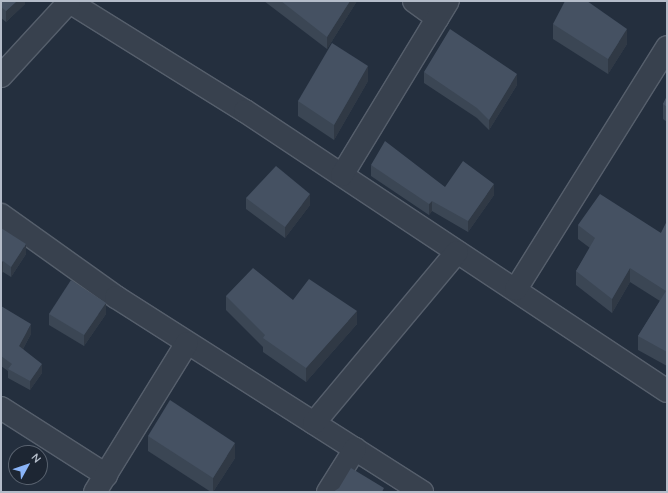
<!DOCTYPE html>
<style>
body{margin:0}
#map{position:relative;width:668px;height:493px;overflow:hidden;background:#242f3e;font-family:Quicksand,sans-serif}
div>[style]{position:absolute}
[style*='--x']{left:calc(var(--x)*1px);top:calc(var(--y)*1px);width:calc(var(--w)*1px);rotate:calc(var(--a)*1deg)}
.roads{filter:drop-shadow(1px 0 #565f6c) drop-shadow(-1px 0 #565f6c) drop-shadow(0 1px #565f6c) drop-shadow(0 -1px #565f6c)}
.minor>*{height:22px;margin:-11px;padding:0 11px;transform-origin:11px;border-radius:11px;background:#38414e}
.wall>*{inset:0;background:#3b4654}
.shaded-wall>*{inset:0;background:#303945}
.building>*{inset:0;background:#455162}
span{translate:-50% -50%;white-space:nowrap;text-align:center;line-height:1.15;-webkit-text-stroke:3px #1d2633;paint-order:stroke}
.frame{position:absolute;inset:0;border:2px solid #b4bcc9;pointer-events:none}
.north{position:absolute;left:8px;top:445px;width:40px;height:40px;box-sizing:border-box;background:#1d2633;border:1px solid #59626f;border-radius:50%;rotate:50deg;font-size:11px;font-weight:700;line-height:16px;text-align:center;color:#b4bcc9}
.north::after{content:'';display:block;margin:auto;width:14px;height:18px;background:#8ab4f8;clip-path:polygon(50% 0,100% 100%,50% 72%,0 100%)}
</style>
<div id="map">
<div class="roads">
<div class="minor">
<div style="--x:68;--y:1;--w:208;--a:31.9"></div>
<div style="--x:245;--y:111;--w:506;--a:33.56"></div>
<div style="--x:414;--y:1;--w:29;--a:36"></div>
<div style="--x:1;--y:76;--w:100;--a:-47.4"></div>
<div style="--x:342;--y:175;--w:204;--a:-58.7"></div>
<div style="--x:1;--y:215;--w:141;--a:35.5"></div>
<div style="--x:116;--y:297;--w:363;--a:32.5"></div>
<div style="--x:516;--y:289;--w:285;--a:-58"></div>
<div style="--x:1;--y:408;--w:125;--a:32.5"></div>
<div style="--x:314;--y:423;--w:223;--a:-50.1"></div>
<div style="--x:95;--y:492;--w:175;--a:-58.3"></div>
<div style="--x:328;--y:492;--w:51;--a:-57.9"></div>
</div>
</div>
<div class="wall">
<div style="clip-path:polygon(1px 1px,25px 1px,25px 4px,6px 22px,1px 18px)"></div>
<div style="clip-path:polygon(264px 1px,357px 1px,327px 49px)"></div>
<div style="clip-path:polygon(553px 24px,627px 44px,608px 74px,553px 39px)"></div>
<div style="clip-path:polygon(424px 72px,517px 85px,489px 130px,477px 118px,424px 83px)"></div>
<div style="clip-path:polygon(368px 81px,334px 140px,298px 116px,298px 101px)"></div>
<div style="clip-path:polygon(667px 96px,667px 122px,663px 119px,663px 104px)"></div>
<div style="clip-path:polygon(371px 165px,445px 187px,494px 195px,468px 232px,432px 211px,429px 215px,371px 176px)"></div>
<div style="clip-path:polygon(246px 198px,310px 205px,285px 238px,246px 209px)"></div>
<div style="clip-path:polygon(667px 221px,667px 366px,638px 350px,638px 336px,660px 301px,630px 282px,612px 313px,576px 285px,576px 271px,590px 248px,578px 239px,578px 225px,661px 233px)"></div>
<div style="clip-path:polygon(1px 228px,26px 254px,11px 277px,3px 272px)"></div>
<div style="clip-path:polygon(226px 296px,293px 300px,357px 324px,306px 382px,263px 352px,263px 347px,226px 310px)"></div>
<div style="clip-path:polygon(1px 306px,31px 334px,23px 349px,42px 373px,30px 390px,8px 378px,8px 371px,1px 366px)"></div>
<div style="clip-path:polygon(49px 314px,106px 314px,84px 346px,49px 325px)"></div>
<div style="clip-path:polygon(148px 436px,235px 458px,213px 492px,211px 492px,148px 451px)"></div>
</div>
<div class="shaded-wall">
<div style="clip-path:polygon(17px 1px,25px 1px,25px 4px,6px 22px,6px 11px)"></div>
<div style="clip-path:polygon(350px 1px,357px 1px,327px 49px,327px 37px)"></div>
<div style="clip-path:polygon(627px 29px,627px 44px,608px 74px,608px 59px)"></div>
<div style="clip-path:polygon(368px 66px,368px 81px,334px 140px,334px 125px)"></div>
<div style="clip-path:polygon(517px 74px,517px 85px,489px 130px,489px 120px)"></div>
<div style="clip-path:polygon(494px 184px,494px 195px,468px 232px,468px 221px)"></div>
<div style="clip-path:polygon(310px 194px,310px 205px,285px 238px,285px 227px)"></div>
<div style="clip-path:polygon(432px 201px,432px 211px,429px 215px,429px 204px)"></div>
<div style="clip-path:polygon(26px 244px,26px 254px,11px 277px,11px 267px)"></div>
<div style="clip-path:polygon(3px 261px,3px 272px,1px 274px,1px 263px)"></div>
<div style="clip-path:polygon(630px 268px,630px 282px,612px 313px,612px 299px)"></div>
<div style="clip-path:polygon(106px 303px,106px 314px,84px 346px,84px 335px)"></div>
<div style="clip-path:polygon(357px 311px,357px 324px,306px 382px,306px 368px)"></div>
<div style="clip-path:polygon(31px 324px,31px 334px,19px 356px,19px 346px)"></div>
<div style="clip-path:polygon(42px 364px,42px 373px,30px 390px,30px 381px)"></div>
<div style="clip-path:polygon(235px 443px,235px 458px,213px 492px,213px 478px)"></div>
</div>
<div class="building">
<div style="clip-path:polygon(1px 1px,17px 1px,6px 11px,1px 7px)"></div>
<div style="clip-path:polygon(281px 1px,350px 1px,327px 37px)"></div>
<div style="clip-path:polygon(565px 1px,587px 1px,627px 29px,608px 59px,553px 24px)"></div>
<div style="clip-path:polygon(450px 29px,517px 74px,489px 120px,477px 108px,424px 72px)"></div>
<div style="clip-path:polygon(332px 43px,368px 66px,334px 125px,298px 101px)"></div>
<div style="clip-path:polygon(667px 96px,667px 107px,663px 104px)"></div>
<div style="clip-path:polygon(385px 141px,445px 187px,463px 161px,494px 184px,468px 221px,432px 201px,429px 204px,371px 165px)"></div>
<div style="clip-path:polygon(276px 166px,310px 194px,285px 227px,246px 198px)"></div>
<div style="clip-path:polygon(600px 194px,661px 233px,667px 221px,667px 352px,638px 336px,666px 291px,630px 268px,612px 299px,576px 271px,595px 238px,578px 225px)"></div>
<div style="clip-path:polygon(1px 228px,26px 244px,11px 267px,3px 261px,1px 263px)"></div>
<div style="clip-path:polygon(253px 268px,293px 300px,309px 279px,357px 311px,306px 368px,263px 338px,265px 335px,226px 296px)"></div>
<div style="clip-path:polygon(71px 280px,106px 303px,84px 335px,49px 314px)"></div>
<div style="clip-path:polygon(1px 306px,31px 324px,19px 346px,42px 364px,30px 381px,8px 369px,12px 364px,1px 356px)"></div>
<div style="clip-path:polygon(170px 400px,235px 443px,213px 478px,148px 436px)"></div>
<div style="clip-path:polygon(351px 468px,384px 488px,382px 492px,333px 492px,339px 488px)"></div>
</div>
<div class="frame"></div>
<div class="north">N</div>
</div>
